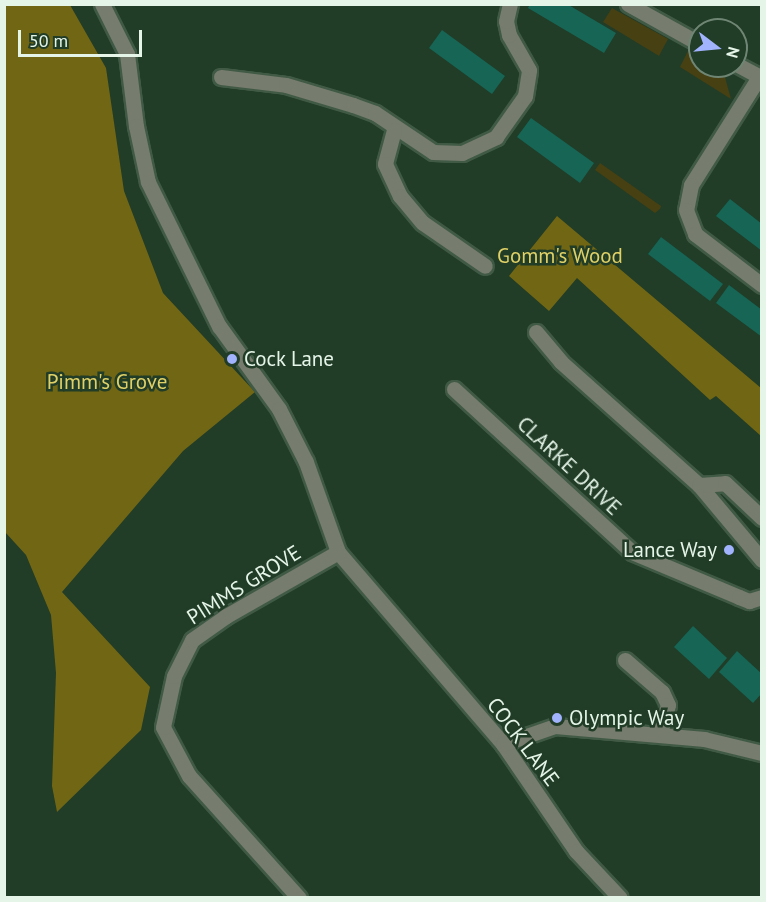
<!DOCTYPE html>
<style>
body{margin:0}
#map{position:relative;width:766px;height:902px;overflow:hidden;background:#213c27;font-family:"PT Sans",sans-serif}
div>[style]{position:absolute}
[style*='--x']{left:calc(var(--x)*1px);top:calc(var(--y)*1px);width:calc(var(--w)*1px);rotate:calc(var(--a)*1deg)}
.green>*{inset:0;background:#464013}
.forest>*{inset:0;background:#716613}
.building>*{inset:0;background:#166555}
.roads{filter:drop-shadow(2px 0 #405a46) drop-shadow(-2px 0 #405a46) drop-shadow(0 2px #405a46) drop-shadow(0 -2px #405a46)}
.minor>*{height:15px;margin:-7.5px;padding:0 7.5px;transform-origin:7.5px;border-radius:7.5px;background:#767c6e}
.dots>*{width:16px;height:16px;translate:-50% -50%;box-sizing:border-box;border:3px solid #213c27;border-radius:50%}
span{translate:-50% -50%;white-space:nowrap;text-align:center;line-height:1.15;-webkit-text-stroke:5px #213c27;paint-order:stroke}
.park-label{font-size:21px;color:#e0d167}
.poi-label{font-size:21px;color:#e5f5e8}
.left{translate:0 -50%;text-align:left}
.right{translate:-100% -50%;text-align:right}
.street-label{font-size:21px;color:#e5f5e8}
.frame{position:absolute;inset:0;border:6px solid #e5f5e8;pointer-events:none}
.north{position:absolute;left:688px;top:18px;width:60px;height:60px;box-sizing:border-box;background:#213c27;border:2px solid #6f8674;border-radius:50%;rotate:106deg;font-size:16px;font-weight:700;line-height:24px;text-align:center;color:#e5f5e8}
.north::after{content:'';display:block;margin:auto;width:21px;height:27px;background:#a1b3fd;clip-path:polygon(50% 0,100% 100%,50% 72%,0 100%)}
.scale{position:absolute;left:18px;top:30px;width:124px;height:27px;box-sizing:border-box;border:3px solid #e5f5e8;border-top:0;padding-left:8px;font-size:18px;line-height:21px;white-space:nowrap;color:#e5f5e8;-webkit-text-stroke:4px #213c27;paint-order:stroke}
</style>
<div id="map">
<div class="green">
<div style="clip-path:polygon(612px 8px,668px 39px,659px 56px,603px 22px)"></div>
<div style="clip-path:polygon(688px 51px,700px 57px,700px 66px,723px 70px,731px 99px,680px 67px)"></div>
<div style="clip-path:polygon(600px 163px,661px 206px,660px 209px,655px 213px,595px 170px)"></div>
</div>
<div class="forest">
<div style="clip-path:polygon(5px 4px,70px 5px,106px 68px,124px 191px,163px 293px,255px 392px,183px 451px,62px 592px,150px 687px,141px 730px,57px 812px,52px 786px,56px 673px,51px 615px,26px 555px,5px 532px)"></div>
<div style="clip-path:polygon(557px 216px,761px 388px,761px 436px,716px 396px,710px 400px,577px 278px,549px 311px,509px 276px)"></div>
</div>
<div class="building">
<div style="clip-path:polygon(530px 4px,567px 4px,616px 33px,604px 53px,528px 8px)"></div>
<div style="clip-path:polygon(442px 30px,505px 76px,492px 94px,429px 48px)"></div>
<div style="clip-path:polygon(531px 118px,594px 163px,580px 183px,517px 137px)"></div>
<div style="clip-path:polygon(730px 199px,762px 224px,762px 251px,716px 216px)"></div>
<div style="clip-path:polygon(661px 237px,723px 284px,710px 301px,648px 254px)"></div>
<div style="clip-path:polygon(729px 285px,762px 310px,762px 337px,716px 303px)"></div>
<div style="clip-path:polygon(693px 626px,727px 658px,709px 679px,674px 647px)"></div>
<div style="clip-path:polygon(737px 651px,762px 674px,762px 693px,753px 703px,719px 672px)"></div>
</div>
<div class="roads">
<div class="minor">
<div style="--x:102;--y:4;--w:56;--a:63.4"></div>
<div style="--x:127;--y:54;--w:73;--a:82.9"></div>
<div style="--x:136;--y:126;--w:57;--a:77.9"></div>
<div style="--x:148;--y:182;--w:161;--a:63.8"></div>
<div style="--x:219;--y:326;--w:102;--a:54.1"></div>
<div style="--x:279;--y:409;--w:59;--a:63"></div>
<div style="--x:306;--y:462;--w:96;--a:70.4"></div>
<div style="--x:338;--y:552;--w:253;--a:49.3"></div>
<div style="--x:503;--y:744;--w:130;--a:55.7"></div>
<div style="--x:576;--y:851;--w:64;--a:46.9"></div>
<div style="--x:628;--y:4;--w:82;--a:29.1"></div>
<div style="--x:736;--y:64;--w:30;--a:28"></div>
<div style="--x:221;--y:77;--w:65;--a:7"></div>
<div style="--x:286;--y:85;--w:70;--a:16.6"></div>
<div style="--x:353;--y:105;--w:23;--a:20"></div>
<div style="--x:375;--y:113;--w:70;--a:33.9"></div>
<div style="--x:433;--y:152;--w:29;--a:2"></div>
<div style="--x:462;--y:153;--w:38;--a:-25"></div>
<div style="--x:496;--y:137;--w:50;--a:-54.7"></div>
<div style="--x:525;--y:96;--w:26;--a:-81"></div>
<div style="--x:529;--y:70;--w:40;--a:-119.7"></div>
<div style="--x:509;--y:35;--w:14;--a:-102"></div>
<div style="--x:506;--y:21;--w:17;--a:-77"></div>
<div style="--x:759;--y:77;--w:128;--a:122.2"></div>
<div style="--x:691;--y:185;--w:25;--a:101"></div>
<div style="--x:686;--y:210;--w:26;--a:69"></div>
<div style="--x:695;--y:234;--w:84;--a:37.3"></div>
<div style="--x:394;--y:130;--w:35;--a:105"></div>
<div style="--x:385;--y:164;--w:35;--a:65"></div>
<div style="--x:400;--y:196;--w:35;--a:50"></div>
<div style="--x:423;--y:223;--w:75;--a:34.7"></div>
<div style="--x:536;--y:332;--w:39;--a:50"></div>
<div style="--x:561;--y:362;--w:185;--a:41.7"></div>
<div style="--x:699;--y:485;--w:98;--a:50"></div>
<div style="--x:454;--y:389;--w:241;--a:42.5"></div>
<div style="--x:632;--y:552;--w:116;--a:22.8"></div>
<div style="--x:739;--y:597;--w:11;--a:22"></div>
<div style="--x:749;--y:601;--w:14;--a:-17"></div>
<div style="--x:699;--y:485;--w:26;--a:-4"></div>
<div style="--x:725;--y:483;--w:51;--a:43.4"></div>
<div style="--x:625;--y:660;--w:49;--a:40.9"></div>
<div style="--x:662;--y:692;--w:14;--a:65"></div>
<div style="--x:668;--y:705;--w:29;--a:106"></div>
<div style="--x:503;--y:744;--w:55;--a:-19.1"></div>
<div style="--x:555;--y:726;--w:150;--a:5"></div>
<div style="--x:704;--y:739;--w:60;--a:13.6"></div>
<div style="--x:299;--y:898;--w:164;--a:-132"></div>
<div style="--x:189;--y:776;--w:55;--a:-118"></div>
<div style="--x:163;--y:727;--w:52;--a:-77.8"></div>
<div style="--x:174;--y:676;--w:40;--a:-63.4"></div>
<div style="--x:192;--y:640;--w:42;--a:-35.2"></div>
<div style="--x:226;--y:616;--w:129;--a:-29.7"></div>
</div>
</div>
<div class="dots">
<div style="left:232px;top:359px;background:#a1b3fd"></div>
<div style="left:729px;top:550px;background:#a1b3fd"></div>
<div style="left:557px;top:718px;background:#a1b3fd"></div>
</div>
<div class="park-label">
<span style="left:560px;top:256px">Gomm's Wood</span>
<span style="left:107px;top:382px">Pimm's Grove</span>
</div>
<div class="poi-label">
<span class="left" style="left:244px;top:359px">Cock Lane</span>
<span class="right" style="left:717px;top:550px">Lance Way</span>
<span class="left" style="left:569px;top:718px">Olympic Way</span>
</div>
<div class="street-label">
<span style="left:569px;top:466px;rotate:43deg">CLARKE DRIVE</span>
<span style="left:244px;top:585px;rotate:-32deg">PIMMS GROVE</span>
<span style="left:523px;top:742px;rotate:53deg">COCK LANE</span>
</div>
<div class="frame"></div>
<div class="north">N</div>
<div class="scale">50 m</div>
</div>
